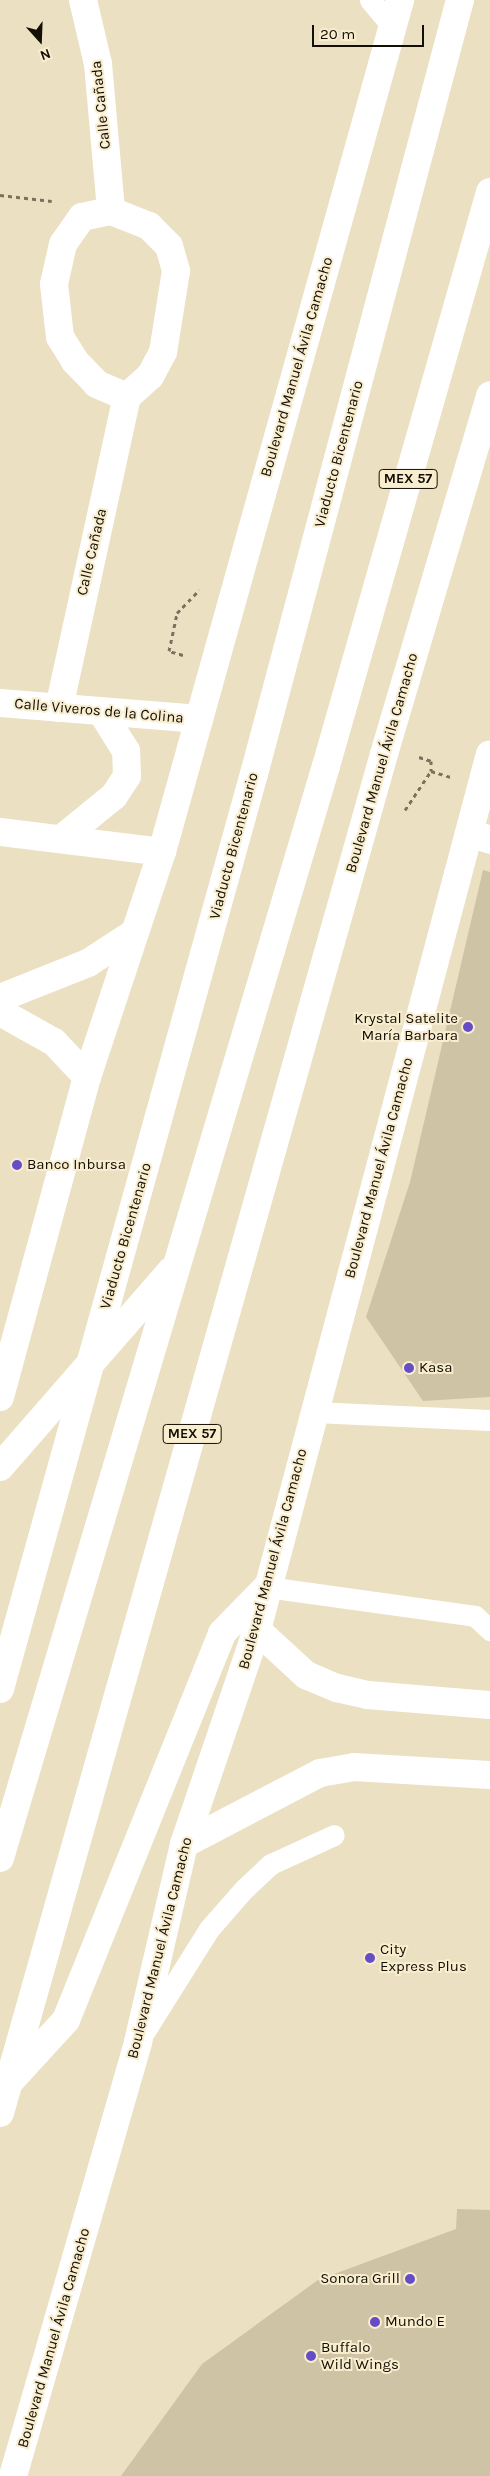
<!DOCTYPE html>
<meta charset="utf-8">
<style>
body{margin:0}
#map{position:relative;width:490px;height:2476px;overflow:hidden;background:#ece0c2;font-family:Karla,sans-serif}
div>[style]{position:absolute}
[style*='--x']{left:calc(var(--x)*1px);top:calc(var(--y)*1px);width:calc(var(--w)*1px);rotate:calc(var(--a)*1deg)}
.building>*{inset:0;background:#cfc3a6}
.path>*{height:3px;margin-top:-1.5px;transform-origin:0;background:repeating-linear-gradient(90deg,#7a725e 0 4px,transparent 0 8px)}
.lane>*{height:21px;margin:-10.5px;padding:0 10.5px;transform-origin:10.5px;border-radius:10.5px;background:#fff}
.street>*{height:28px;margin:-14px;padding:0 14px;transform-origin:14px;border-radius:14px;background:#fff}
.secondary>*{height:28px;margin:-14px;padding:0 14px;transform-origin:14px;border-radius:14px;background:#fff}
.primary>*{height:28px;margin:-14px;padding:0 14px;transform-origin:14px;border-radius:14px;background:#fff}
.highway>*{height:28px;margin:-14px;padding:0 14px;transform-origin:14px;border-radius:14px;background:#fff}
.dots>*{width:14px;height:14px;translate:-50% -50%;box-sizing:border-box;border:2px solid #f9edcf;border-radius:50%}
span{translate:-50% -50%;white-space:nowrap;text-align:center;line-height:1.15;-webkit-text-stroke:4px #f9edcf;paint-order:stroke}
.shield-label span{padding:1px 4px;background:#f9edcf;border:1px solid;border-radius:4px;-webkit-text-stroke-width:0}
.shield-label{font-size:14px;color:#130f05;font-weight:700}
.street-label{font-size:15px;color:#130f05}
.poi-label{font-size:15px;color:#130f05}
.right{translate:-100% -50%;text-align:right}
.left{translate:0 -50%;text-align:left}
.north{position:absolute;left:15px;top:15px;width:50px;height:50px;-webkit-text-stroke:4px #f9edcf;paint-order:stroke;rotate:160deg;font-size:14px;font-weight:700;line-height:20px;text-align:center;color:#130f05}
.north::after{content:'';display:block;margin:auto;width:18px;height:22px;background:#130f05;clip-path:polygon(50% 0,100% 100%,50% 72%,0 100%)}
.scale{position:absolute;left:312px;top:25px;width:112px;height:22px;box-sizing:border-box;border:2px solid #130f05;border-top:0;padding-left:6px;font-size:15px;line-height:18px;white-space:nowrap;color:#130f05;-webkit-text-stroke:4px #f9edcf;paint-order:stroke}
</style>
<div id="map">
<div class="building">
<div style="clip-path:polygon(483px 870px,490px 872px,490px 1397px,423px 1401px,366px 1317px,410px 1182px)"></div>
<div style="clip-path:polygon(457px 2209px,490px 2210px,490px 2476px,121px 2476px,202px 2364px,318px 2280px,456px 2229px)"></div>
</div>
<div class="path">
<div style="--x:0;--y:195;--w:52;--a:6.6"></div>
<div style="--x:183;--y:655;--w:15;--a:-164"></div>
<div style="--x:169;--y:651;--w:39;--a:-78"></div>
<div style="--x:177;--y:613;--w:32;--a:-46"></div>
<div style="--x:419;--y:757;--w:13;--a:18"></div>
<div style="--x:431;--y:761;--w:10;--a:90"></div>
<div style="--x:431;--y:771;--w:21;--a:17"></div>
<div style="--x:405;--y:810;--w:47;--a:-56.3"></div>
</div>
<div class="lane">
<div style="--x:370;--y:0;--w:35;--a:50"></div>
<div style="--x:314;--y:1412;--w:176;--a:2.6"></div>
<div style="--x:267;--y:1587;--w:210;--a:7.9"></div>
<div style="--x:475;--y:1616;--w:21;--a:43"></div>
<div style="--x:145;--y:2031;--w:120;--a:-57.9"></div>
<div style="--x:209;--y:1929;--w:53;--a:-48.8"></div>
<div style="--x:244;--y:1889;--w:37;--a:-43"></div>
<div style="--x:271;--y:1864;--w:69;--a:-24.7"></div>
</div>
<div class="street">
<div style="--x:83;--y:0;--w:66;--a:76.8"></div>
<div style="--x:98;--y:64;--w:148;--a:84.9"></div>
<div style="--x:111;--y:211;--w:41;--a:21.5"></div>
<div style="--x:149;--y:226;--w:28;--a:45"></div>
<div style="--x:169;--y:246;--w:26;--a:74"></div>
<div style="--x:176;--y:271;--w:82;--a:99.1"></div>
<div style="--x:163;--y:352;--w:27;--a:118"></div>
<div style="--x:150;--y:376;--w:31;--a:138"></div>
<div style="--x:127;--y:397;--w:33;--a:-157"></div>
<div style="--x:97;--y:384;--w:32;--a:-134"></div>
<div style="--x:75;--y:361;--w:28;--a:-122"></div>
<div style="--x:60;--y:337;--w:53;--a:-96.5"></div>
<div style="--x:54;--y:284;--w:41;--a:-77.3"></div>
<div style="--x:63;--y:244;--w:33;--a:-55"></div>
<div style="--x:82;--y:217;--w:30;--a:-12"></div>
<div style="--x:59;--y:708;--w:318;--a:-77.7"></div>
<div style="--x:469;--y:833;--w:22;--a:18"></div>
</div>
<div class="secondary">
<div style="--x:0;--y:703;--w:200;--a:4.6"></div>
<div style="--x:0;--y:832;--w:163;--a:7"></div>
<div style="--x:61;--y:839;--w:68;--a:-39.1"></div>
<div style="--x:114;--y:796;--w:24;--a:-57"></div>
<div style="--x:127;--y:776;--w:25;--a:-92"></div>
<div style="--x:126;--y:751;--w:47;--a:-122"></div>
<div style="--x:0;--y:998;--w:95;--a:-21.7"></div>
<div style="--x:88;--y:963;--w:51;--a:-33.1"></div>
<div style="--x:0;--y:1012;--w:62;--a:29.1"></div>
<div style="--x:54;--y:1042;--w:48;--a:46.7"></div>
<div style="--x:257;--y:1630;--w:67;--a:42.6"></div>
<div style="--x:306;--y:1675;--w:34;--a:23"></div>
<div style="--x:337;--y:1688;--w:32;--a:13"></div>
<div style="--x:368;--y:1695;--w:122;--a:4.7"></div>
<div style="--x:184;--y:1844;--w:153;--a:-27.6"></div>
<div style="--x:320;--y:1773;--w:35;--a:-10"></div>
<div style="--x:354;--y:1767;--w:136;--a:3.4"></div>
</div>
<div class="primary">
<div style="--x:0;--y:1397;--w:332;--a:-74.8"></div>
<div style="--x:87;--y:1077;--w:237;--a:-71.6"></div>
<div style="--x:162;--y:852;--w:885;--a:-74.39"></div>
<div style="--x:13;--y:2476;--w:452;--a:-73.9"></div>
<div style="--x:138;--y:2042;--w:203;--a:-76.9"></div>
<div style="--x:184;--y:1844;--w:226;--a:-71.2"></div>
<div style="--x:257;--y:1630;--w:906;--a:-75.11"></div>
</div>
<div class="highway">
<div style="--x:0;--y:1467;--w:260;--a:-48.9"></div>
<div style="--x:0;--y:1689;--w:950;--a:-74.49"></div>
<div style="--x:254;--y:774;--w:801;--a:-75.1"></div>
<div style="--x:0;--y:1858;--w:1140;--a:-73.38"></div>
<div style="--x:326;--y:766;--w:597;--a:-74.05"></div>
<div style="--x:12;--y:2079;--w:80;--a:-47.5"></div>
<div style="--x:66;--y:2020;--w:417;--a:-68"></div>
<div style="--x:222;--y:1633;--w:64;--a:-45.6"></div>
<div style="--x:0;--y:2113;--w:1412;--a:-74.22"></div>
<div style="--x:384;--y:754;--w:374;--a:-73.5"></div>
</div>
<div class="dots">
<div style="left:468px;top:1027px;background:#654dc6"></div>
<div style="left:17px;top:1165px;background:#654dc6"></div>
<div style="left:409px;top:1368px;background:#654dc6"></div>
<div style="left:370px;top:1958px;background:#654dc6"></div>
<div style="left:410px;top:2279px;background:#654dc6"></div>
<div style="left:375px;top:2322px;background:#654dc6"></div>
<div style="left:311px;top:2356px;background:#654dc6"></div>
</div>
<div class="shield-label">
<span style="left:408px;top:479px">MEX 57</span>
<span style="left:192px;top:1434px">MEX 57</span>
</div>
<div class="street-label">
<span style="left:101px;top:105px;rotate:-96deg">Calle Cañada</span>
<span style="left:297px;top:367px;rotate:-74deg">Boulevard Manuel Ávila Camacho</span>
<span style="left:339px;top:454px;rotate:-75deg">Viaducto Bicentenario</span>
<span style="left:92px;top:552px;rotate:-77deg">Calle Cañada</span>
<span style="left:99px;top:711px;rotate:5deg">Calle Viveros de la Colina</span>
<span style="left:382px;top:763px;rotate:-74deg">Boulevard Manuel Ávila Camacho</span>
<span style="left:234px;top:846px;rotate:-75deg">Viaducto Bicentenario</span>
<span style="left:379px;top:1168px;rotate:-75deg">Boulevard Manuel Ávila Camacho</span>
<span style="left:126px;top:1236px;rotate:-74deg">Viaducto Bicentenario</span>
<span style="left:273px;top:1559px;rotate:-75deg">Boulevard Manuel Ávila Camacho</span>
<span style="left:160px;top:1948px;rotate:-76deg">Boulevard Manuel Ávila Camacho</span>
<span style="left:54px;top:2338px;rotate:-74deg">Boulevard Manuel Ávila Camacho</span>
</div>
<div class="poi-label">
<span class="right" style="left:458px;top:1027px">Krystal Satelite<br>María Barbara</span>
<span class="left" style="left:27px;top:1165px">Banco Inbursa</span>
<span class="left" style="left:419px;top:1368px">Kasa</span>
<span class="left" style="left:380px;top:1958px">City<br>Express Plus</span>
<span class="right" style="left:400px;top:2279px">Sonora Grill</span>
<span class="left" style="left:385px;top:2322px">Mundo E</span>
<span class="left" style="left:321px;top:2356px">Buffalo<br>Wild Wings</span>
</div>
<div class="north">N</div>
<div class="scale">20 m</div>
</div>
